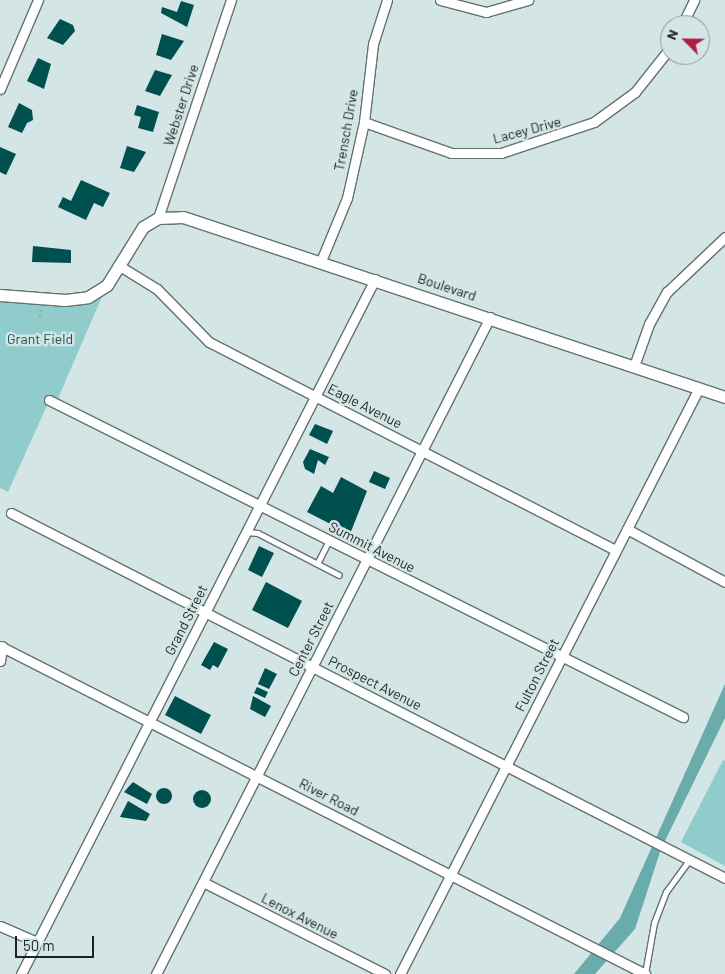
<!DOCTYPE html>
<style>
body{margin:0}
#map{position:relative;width:725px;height:974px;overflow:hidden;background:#d4e5e5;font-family:Barlow,sans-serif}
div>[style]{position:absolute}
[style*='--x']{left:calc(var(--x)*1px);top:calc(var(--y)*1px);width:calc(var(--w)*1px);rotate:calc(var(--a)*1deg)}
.green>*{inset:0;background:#90cccb}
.water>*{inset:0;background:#6aabab}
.building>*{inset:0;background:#015050}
.round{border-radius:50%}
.path>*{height:2px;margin-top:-1px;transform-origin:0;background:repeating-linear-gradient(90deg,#9aa8a8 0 2.5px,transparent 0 5px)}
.roads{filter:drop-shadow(1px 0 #627271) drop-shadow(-1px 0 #627271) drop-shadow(0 1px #627271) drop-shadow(0 -1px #627271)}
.lane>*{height:4.5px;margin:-2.25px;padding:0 2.25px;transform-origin:2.25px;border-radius:2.25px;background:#fff}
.street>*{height:9px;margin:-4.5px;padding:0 4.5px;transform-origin:4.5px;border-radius:4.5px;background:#fff}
.secondary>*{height:11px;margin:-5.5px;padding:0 5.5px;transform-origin:5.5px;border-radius:5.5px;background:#fff}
span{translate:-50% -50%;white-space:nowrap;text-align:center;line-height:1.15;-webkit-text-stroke:5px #d4e5e5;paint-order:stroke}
.street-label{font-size:14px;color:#1c2323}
.park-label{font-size:14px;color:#175151}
.north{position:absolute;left:660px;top:15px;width:50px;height:50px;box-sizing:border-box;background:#d4e5e5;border:1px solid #8a9797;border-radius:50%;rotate:293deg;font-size:14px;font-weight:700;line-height:20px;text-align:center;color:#1c2323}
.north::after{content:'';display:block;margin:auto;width:18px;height:22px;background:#b11e3f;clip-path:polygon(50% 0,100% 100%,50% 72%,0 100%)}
.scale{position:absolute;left:15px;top:936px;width:79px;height:22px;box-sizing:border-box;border:2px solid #1c2323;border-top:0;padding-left:6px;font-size:15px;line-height:18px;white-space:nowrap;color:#1c2323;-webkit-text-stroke:4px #d4e5e5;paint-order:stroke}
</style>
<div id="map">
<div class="green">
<div style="clip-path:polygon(107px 285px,56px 403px,49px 401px,8px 492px,0 488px,0 295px,65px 300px)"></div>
<div style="clip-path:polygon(723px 760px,725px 761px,725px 866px,681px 842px)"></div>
</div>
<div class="water">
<div style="clip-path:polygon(725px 684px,725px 718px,661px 849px,635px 929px,595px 974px,574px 974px,620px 918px)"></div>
</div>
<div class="building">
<div style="clip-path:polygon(181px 1px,194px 5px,187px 27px,161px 13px,162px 7px,177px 12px)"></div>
<div style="clip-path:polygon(60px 19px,73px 25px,75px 31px,63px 45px,47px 38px)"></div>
<div style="clip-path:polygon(162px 34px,184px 41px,171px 60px,156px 55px)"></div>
<div style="clip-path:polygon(38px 58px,51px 64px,44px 89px,27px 81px)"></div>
<div style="clip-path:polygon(155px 70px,172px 75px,160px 96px,145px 91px)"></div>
<div style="clip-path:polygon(19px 103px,32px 110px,33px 120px,27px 123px,22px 133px,8px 127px)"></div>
<div style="clip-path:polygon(137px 105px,159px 112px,153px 132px,138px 128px,141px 117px,134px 115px)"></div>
<div style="clip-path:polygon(127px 146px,146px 152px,134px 172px,120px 168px)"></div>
<div style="clip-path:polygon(0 147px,16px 154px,6px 175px,0 172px)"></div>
<div style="clip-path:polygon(81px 180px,110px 193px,103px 207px,94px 203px,86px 220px,58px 207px,63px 197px,71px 201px)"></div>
<div style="clip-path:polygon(33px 246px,71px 250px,71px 263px,32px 262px)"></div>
<div style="clip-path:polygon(315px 424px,333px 431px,327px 444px,309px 435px)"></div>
<div style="clip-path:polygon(310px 449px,329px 457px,325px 465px,318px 460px,314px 474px,305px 469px,303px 462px)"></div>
<div style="clip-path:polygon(374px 471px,390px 478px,385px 489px,369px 482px)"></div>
<div style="clip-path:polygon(341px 477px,367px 491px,350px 534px,307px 512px,321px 486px,333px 493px)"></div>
<div style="clip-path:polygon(259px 546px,274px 553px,262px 577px,248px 570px)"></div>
<div style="clip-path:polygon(266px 582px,302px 601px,288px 628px,252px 610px)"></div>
<div style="clip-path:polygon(214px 642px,228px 649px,218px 668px,213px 665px,210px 670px,201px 665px)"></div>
<div style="clip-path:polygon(265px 668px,277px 674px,269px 689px,258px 684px)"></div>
<div style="clip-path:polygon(257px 687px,268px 692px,265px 698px,254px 693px)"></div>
<div style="clip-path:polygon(175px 696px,211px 715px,201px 734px,165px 715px)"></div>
<div style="clip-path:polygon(253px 696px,271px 706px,265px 717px,250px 709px)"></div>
<div style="clip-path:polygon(133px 782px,152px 794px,147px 804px,124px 792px)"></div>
<div class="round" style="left:156px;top:788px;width:16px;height:16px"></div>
<div class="round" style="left:193px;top:790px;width:18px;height:18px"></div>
<div style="clip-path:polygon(128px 801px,150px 814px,146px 821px,120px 817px)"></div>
</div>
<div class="path">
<div style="--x:40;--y:317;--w:9;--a:-84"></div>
</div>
<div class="roads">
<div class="lane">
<div style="--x:246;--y:532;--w:12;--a:5"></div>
<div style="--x:258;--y:533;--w:91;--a:27.4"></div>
<div style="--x:317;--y:564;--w:27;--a:-63"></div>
<div style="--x:645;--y:974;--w:52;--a:-80"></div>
<div style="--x:654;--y:923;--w:33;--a:-69"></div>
<div style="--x:666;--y:892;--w:39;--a:-54"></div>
</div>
<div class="street">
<div style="--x:440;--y:0;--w:48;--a:14.6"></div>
<div style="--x:486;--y:12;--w:44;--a:-15.9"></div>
<div style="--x:682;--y:25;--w:28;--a:-64"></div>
<div style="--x:0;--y:89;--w:97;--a:-66.9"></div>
<div style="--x:364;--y:122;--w:92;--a:19.6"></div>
<div style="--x:451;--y:153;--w:50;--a:0"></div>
<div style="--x:501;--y:153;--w:98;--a:-18.4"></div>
<div style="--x:594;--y:122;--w:51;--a:-36.2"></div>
<div style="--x:635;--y:92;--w:56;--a:-51.5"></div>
<div style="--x:158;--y:218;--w:230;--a:-71.5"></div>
<div style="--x:321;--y:261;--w:68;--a:-67.6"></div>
<div style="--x:347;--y:198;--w:78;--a:-77.4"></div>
<div style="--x:364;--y:122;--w:79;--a:-83.4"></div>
<div style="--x:373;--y:44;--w:46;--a:-72.3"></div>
<div style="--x:118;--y:265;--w:46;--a:31.6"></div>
<div style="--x:157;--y:289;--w:74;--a:45.5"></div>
<div style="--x:209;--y:342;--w:457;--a:27.1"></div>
<div style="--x:634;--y:366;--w:45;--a:-70.3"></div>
<div style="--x:649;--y:324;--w:37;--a:-61"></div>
<div style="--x:667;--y:292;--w:80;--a:-43.5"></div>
<div style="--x:49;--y:400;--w:709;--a:26.57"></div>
<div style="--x:11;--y:513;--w:802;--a:27.08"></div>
<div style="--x:627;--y:529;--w:111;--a:28.4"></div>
<div style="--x:0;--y:646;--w:724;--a:26.95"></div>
<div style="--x:0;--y:661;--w:15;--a:-82"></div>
<div style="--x:203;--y:882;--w:204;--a:26.8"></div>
<div style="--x:0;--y:926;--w:40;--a:23.4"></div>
<div style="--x:21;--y:974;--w:780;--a:-63.01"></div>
<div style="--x:156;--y:974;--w:737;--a:-63.05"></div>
<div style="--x:400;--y:974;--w:658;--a:-62.97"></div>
</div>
<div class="secondary">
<div style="--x:0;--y:295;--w:65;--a:4.4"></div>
<div style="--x:65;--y:300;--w:23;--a:-7"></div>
<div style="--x:88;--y:297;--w:22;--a:-32"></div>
<div style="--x:107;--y:285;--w:68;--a:-58.2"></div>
<div style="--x:143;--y:227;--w:17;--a:-31"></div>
<div style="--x:158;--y:218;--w:25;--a:-2"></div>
<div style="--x:183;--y:217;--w:571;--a:18.37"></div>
</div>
</div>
<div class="street-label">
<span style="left:181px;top:105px;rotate:-72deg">Webster Drive</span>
<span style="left:346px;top:130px;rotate:-80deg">Trensch Drive</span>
<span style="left:527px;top:130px;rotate:-15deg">Lacey Drive</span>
<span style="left:447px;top:287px;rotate:18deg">Boulevard</span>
<span style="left:365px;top:406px;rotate:27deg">Eagle Avenue</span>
<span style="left:372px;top:547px;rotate:27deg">Summit Avenue</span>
<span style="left:186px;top:620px;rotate:-63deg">Grand Street</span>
<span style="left:311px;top:639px;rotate:-63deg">Center Street</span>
<span style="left:537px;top:675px;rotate:-63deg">Fulton Street</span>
<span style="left:375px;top:683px;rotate:27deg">Prospect Avenue</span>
<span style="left:329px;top:797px;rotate:27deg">River Road</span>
<span style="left:300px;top:916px;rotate:27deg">Lenox Avenue</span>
</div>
<div class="park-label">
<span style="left:40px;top:339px">Grant Field</span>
</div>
<div class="north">N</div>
<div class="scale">50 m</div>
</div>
